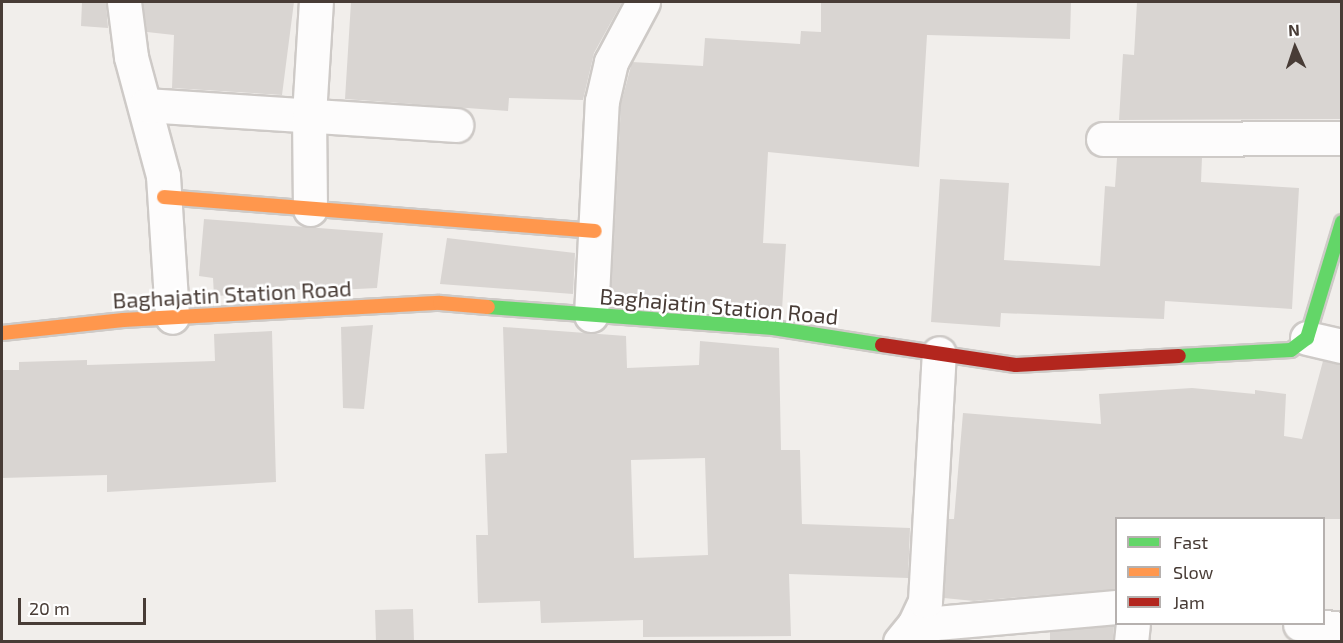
<!DOCTYPE html>
<style>
body{margin:0}
#map{position:relative;width:1343px;height:643px;overflow:hidden;background:#f1eeeb;font-family:"Exo 2",sans-serif}
div>[style]{position:absolute}
[style*='--x']{left:calc(var(--x)*1px);top:calc(var(--y)*1px);width:calc(var(--w)*1px);rotate:calc(var(--a)*1deg)}
.building>*{inset:0;background:#d9d5d2}
.roads{filter:drop-shadow(2px 0 #cecac7) drop-shadow(-2px 0 #cecac7) drop-shadow(0 2px #cecac7) drop-shadow(0 -2px #cecac7)}
.street>*{height:33px;margin:-16.5px;padding:0 16.5px;transform-origin:16.5px;border-radius:16.5px;background:#fdfcfc}
.fast>*{height:14px;margin:-7px;padding:0 7px;transform-origin:7px;border-radius:7px;background:#63d668}
.slow>*{height:14px;margin:-7px;padding:0 7px;transform-origin:7px;border-radius:7px;background:#ff974d}
.jam>*{height:14px;margin:-7px;padding:0 7px;transform-origin:7px;border-radius:7px;background:#b3261e}
span{translate:-50% -50%;white-space:nowrap;text-align:center;line-height:1.15;-webkit-text-stroke:5px #fff;paint-order:stroke}
.street-label{font-size:22px;color:#483c36}
.frame{position:absolute;inset:0;border:3px solid #483c36;pointer-events:none}
.legend{position:absolute;left:1115px;top:517px;width:210px;height:108px;box-sizing:border-box;background:#fff;border:2px solid #b6b1af;margin:0;padding:8px 10px;list-style:none;font-size:18px;color:#483c36}
.legend li{display:flex;align-items:center;gap:12px;height:30px}
.legend b{width:30px;border:2px solid #b6b1af}
.north{position:absolute;left:1265px;top:18px;width:60px;height:60px;-webkit-text-stroke:4px #fff;paint-order:stroke;rotate:357deg;font-size:16px;font-weight:700;line-height:24px;text-align:center;color:#483c36}
.north::after{content:'';display:block;margin:auto;width:21px;height:27px;background:#483c36;clip-path:polygon(50% 0,100% 100%,50% 72%,0 100%)}
.scale{position:absolute;left:18px;top:598px;width:128px;height:27px;box-sizing:border-box;border:3px solid #483c36;border-top:0;padding-left:8px;font-size:18px;line-height:21px;white-space:nowrap;color:#483c36;-webkit-text-stroke:4px #fff;paint-order:stroke}
</style>
<div id="map">
<div class="building">
<div style="clip-path:polygon(82px 2px,106px 2px,108px 28px,81px 26px)"></div>
<div style="clip-path:polygon(143px 2px,294px 2px,282px 95px,172px 88px,174px 35px,147px 32px)"></div>
<div style="clip-path:polygon(351px 2px,622px 2px,594px 53px,583px 100px,509px 98px,508px 111px,345px 99px)"></div>
<div style="clip-path:polygon(821px 2px,1071px 2px,1070px 39px,927px 35px,919px 167px,768px 152px,763px 243px,786px 244px,782px 310px,611px 297px,621px 104px,632px 62px,703px 66px,705px 38px,800px 44px,801px 31px,821px 32px)"></div>
<div style="clip-path:polygon(1137px 2px,1341px 2px,1341px 119px,1119px 120px,1123px 54px,1134px 55px)"></div>
<div style="clip-path:polygon(1202px 157px,1201px 182px,1299px 188px,1292px 309px,1165px 301px,1164px 319px,1001px 313px,1000px 327px,931px 322px,940px 179px,1009px 183px,1004px 260px,1100px 266px,1105px 186px,1115px 187px,1117px 158px)"></div>
<div style="clip-path:polygon(204px 219px,383px 233px,377px 288px,315px 291px,270px 287px,270px 293px,214px 296px,213px 278px,199px 276px)"></div>
<div style="clip-path:polygon(447px 238px,575px 253px,573px 294px,440px 284px)"></div>
<div style="clip-path:polygon(373px 325px,364px 409px,343px 408px,341px 327px)"></div>
<div style="clip-path:polygon(evenodd,503px 327px,626px 336px,627px 368px,699px 365px,700px 341px,779px 348px,781px 450px,800px 450px,802px 524px,910px 528px,908px 578px,789px 574px,791px 636px,643px 637px,643px 620px,541px 623px,540px 601px,478px 603px,476px 535px,488px 535px,485px 454px,507px 453px,503px 327px,705px 458px,708px 555px,634px 558px,631px 460px,705px 458px)"></div>
<div style="clip-path:polygon(272px 331px,276px 482px,107px 492px,107px 475px,2px 478px,2px 370px,19px 370px,19px 362px,87px 360px,87px 365px,215px 361px,214px 334px)"></div>
<div style="clip-path:polygon(1323px 361px,1341px 364px,1341px 519px,1116px 519px,1116px 589px,974px 601px,944px 598px,948px 529px,949px 519px,954px 519px,963px 413px,1101px 424px,1099px 394px,1192px 388px,1255px 394px,1255px 390px,1286px 394px,1284px 436px,1302px 439px)"></div>
<div style="clip-path:polygon(413px 609px,414px 642px,376px 642px,375px 610px)"></div>
<div style="clip-path:polygon(1114px 626px,1113px 642px,1050px 642px,1050px 632px)"></div>
</div>
<div class="roads">
<div class="street">
<div style="--x:124;--y:2;--w:55;--a:82.7"></div>
<div style="--x:131;--y:57;--w:123;--a:74.9"></div>
<div style="--x:163;--y:176;--w:141;--a:86.3"></div>
<div style="--x:146;--y:105;--w:311;--a:3.7"></div>
<div style="--x:1103;--y:139;--w:239;--a:-0.2"></div>
<div style="--x:310;--y:209;--w:94;--a:-90.6"></div>
<div style="--x:309;--y:115;--w:113;--a:-86.5"></div>
<div style="--x:591;--y:315;--w:214;--a:-87.1"></div>
<div style="--x:602;--y:101;--w:40;--a:-77"></div>
<div style="--x:611;--y:62;--w:68;--a:-61.9"></div>
<div style="--x:1307;--y:338;--w:36;--a:13"></div>
<div style="--x:1300;--y:624;--w:42;--a:6.8"></div>
<div style="--x:914;--y:625;--w:203;--a:-5.1"></div>
<div style="--x:900;--y:642;--w:22;--a:-51"></div>
<div style="--x:914;--y:625;--w:26;--a:-65"></div>
<div style="--x:925;--y:601;--w:248;--a:-86.8"></div>
<div style="--x:1131;--y:642;--w:18;--a:-84"></div>
</div>
<div class="fast">
<div style="--x:488;--y:307;--w:286;--a:4.2"></div>
<div style="--x:773;--y:328;--w:110;--a:8.9"></div>
<div style="--x:1179;--y:356;--w:112;--a:-3.1"></div>
<div style="--x:1291;--y:350;--w:20;--a:-37"></div>
<div style="--x:1307;--y:338;--w:121;--a:-73.2"></div>
</div>
<div class="slow">
<div style="--x:164;--y:197;--w:432;--a:4.5"></div>
<div style="--x:2;--y:333;--w:122;--a:-6.1"></div>
<div style="--x:123;--y:320;--w:317;--a:-3.1"></div>
<div style="--x:440;--y:303;--w:48;--a:4.8"></div>
</div>
<div class="jam">
<div style="--x:882;--y:345;--w:135;--a:8.5"></div>
<div style="--x:1016;--y:365;--w:163;--a:-3.2"></div>
</div>
</div>
<div class="street-label">
<span style="left:232px;top:294px;rotate:-3deg">Baghajatin Station Road</span>
<span style="left:719px;top:306px;rotate:5deg">Baghajatin Station Road</span>
</div>
<div class="frame"></div>
<ul class="legend">
<li><b style="height:8px;background:#63d668"></b>Fast</li>
<li><b style="height:8px;background:#ff974d"></b>Slow</li>
<li><b style="height:8px;background:#b3261e"></b>Jam</li>
</ul>
<div class="north">N</div>
<div class="scale">20 m</div>
</div>
